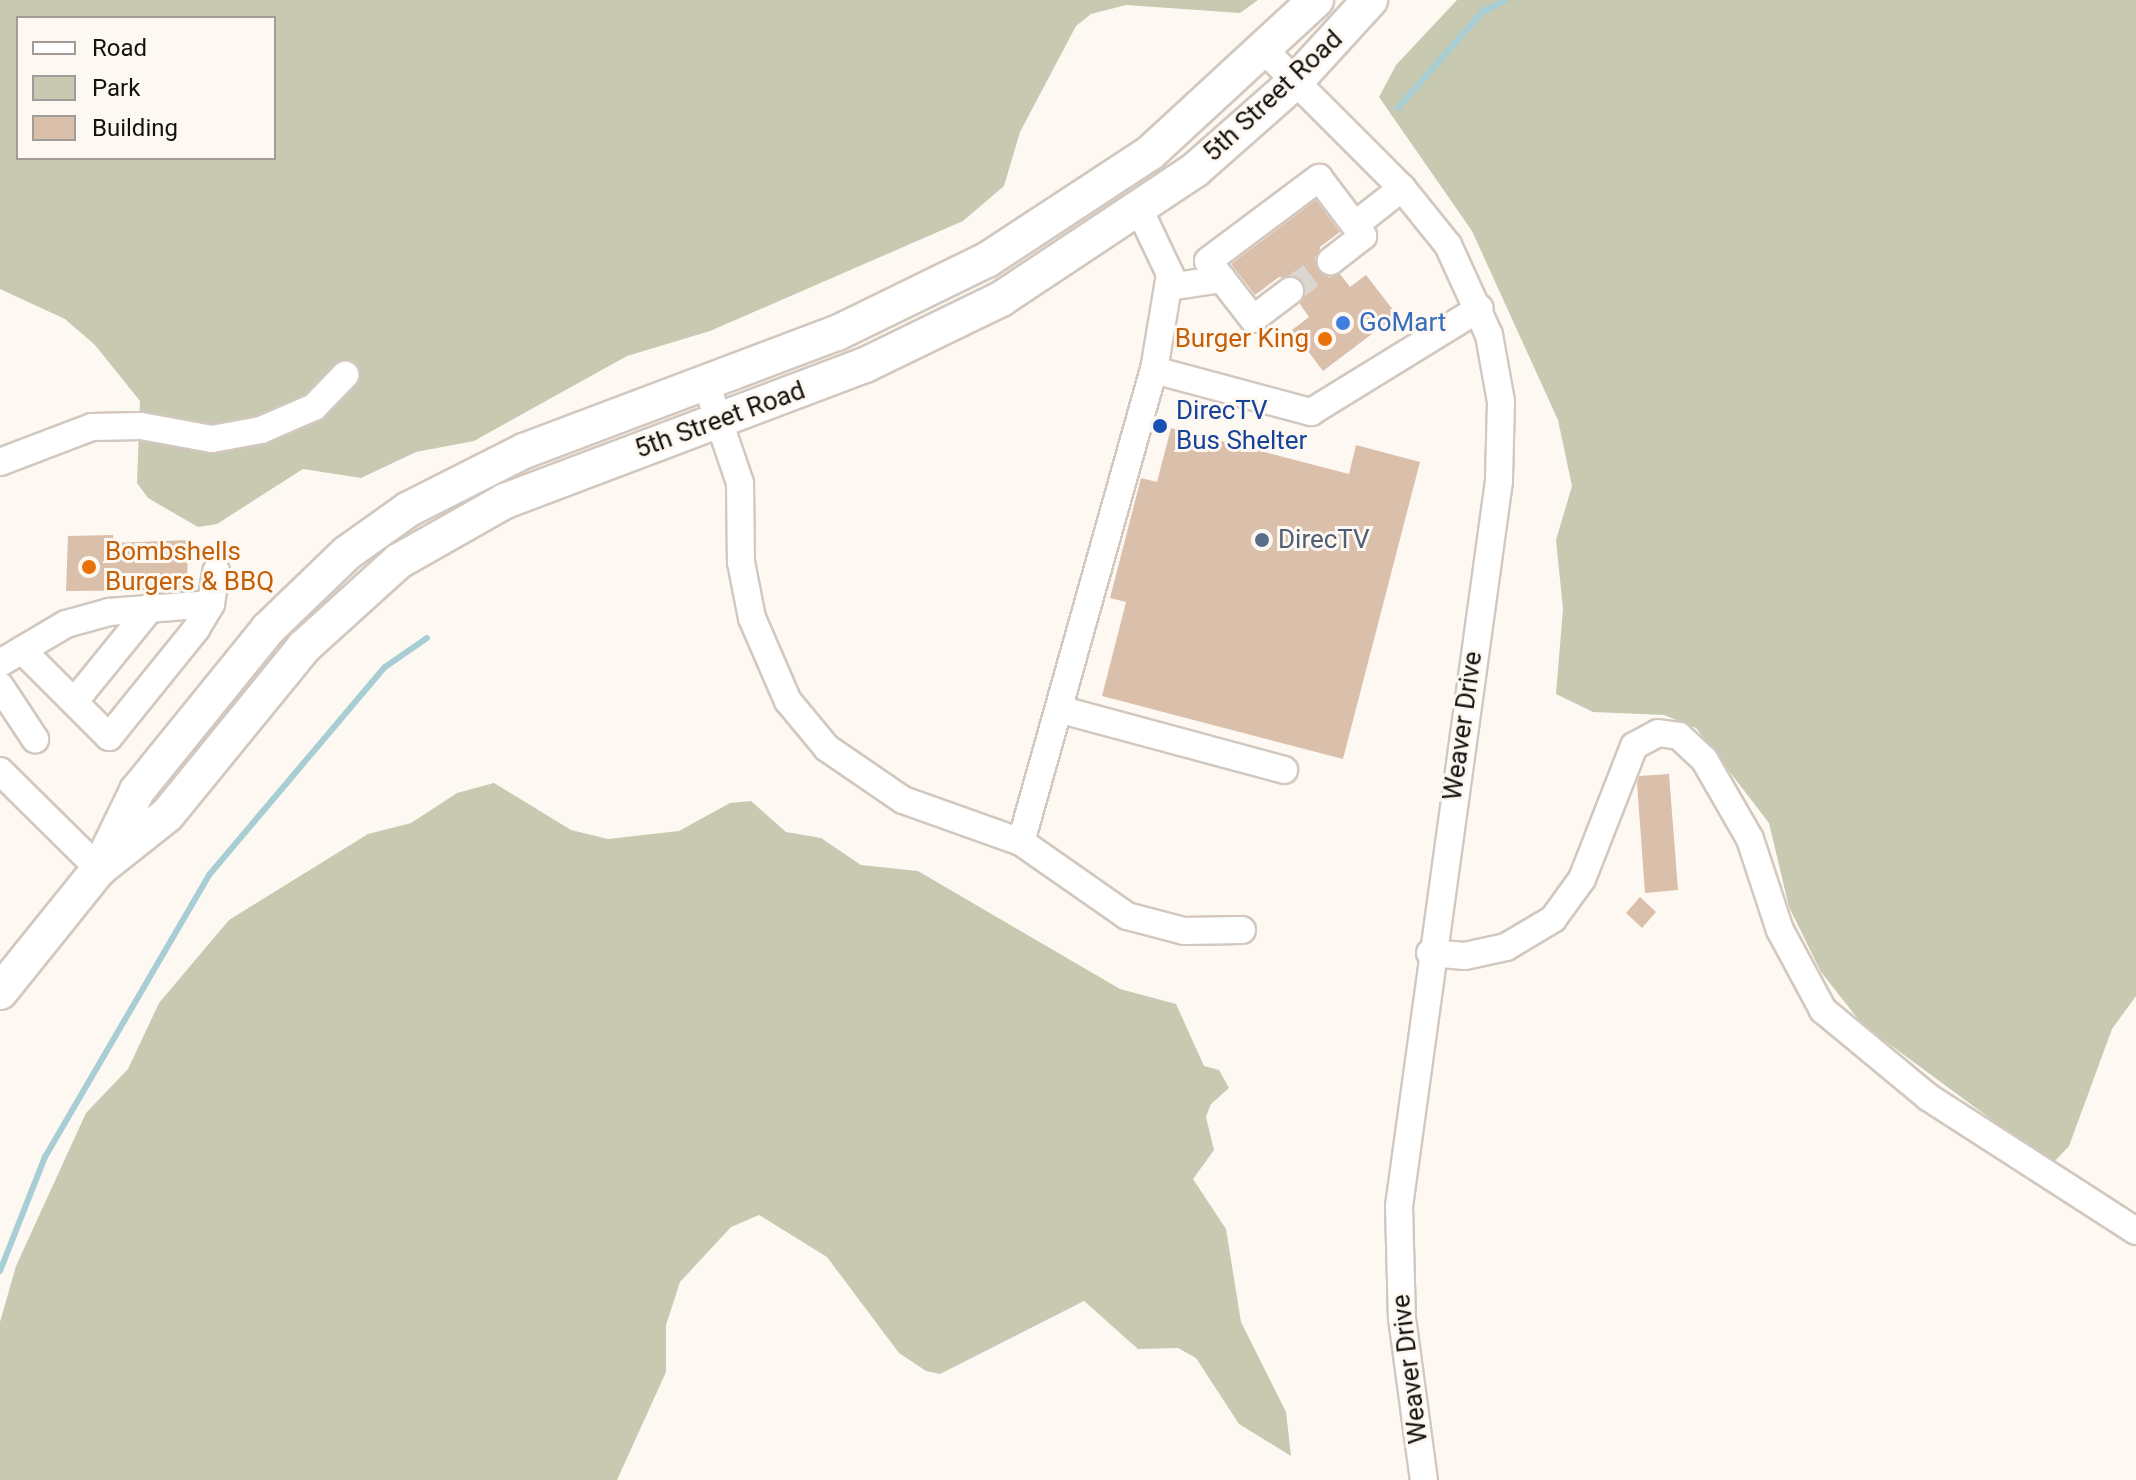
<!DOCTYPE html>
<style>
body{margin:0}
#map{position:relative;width:2136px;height:1480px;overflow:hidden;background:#fef8f2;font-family:Roboto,sans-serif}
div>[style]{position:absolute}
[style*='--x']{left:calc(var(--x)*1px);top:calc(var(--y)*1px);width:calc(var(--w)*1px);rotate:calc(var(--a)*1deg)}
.green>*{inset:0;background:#c7c9b1}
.stream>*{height:6px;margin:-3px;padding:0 3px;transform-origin:3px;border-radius:3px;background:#a7ced4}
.building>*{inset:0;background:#dabfab}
.minor-tunnel>*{height:26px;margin-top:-13px;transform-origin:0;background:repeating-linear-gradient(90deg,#dbd6d0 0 26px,transparent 0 39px)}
.roads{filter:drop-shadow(2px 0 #d2c8bf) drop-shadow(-2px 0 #d2c8bf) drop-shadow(0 2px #d2c8bf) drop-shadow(0 -2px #d2c8bf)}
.minor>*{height:26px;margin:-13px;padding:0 13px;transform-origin:13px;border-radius:13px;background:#fff}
.major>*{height:34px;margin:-17px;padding:0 17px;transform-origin:17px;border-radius:17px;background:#fff}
.dots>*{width:22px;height:22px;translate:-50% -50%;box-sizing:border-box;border:4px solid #fef8f2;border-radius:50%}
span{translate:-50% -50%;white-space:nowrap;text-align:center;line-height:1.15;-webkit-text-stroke:6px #fef8f2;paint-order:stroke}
.street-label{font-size:26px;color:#15120f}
.shop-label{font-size:26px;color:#366cbe}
.left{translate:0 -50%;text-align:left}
.food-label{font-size:26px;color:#c56008}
.right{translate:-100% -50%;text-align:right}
.transit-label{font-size:26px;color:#164399}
.service-label{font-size:26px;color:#4e5e75}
.legend{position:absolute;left:16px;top:16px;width:260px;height:144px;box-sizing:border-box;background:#fef8f2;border:2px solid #a19c97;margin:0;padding:10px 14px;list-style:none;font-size:24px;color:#15120f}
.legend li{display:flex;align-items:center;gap:16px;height:40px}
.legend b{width:40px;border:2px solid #a19c97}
</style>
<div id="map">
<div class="green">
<div style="clip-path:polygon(evenodd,0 0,1258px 0,1240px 13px,1126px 5px,1091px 14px,1076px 26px,1020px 132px,1004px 186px,963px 221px,710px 331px,627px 356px,474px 441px,416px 452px,361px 478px,303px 469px,217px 524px,198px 527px,148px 498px,137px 483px,140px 401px,95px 345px,65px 319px,0 289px,0 0,18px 18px,274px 18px,274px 158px,18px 158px,18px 18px)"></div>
<div style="clip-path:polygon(1457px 0,2136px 0,2136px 996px,2112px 1029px,2069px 1146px,2052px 1164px,1862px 1024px,1821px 972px,1789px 907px,1769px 823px,1696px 728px,1664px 715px,1593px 712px,1556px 694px,1563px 609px,1556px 540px,1572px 486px,1558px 420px,1472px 231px,1379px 97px,1396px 65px)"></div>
<div style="clip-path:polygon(494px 783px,571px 830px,608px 839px,679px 831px,730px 803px,751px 801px,786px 832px,821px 838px,861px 865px,918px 871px,1120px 989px,1176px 1004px,1204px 1066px,1219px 1070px,1229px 1088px,1211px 1104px,1206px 1117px,1214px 1150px,1193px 1179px,1226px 1229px,1241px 1322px,1286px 1412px,1291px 1456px,1239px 1424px,1196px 1358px,1178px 1348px,1138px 1349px,1084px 1301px,940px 1374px,926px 1371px,899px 1353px,827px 1257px,759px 1215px,731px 1227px,680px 1282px,666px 1325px,666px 1372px,617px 1480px,0 1480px,0 1322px,16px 1266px,86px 1113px,128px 1069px,159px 1003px,229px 920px,368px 834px,411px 823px,457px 793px)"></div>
</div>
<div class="stream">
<div style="--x:1398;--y:108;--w:128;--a:-48.8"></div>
<div style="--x:1482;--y:12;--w:27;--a:-27"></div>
<div style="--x:0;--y:1271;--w:123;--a:-68.5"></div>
<div style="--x:45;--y:1157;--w:326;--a:-59.8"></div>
<div style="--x:209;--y:875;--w:272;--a:-49.8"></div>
<div style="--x:385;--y:667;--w:51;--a:-34.6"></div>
</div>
<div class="building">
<div style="clip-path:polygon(1316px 200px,1340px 232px,1320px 247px,1318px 270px,1340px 274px,1350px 287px,1366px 275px,1397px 315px,1323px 371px,1292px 330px,1309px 317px,1300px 304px,1302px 281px,1279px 277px,1255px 295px,1231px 264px)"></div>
<div style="clip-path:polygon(1171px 428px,1349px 474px,1356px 445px,1420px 462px,1343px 759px,1102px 696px,1126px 602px,1110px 598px,1141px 478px,1157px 482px)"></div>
<div style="clip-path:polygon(113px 535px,114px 543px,188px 540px,187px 590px,66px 591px,68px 536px)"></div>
<div style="clip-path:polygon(1669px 774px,1678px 890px,1645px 893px,1637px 783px,1639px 776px)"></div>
<div style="clip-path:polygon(1640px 897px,1656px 912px,1642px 928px,1626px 913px)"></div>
</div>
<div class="minor-tunnel">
<div style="--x:1290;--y:291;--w:51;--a:-36.2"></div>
</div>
<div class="roads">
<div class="minor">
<div style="--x:1266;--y:52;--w:192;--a:45"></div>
<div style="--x:1402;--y:188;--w:73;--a:51.1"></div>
<div style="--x:1448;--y:245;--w:99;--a:65.5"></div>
<div style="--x:1489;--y:335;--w:68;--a:79.8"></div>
<div style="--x:1501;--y:402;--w:79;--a:91.5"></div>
<div style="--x:1499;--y:481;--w:732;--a:97.85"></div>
<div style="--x:1399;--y:1206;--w:112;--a:88.5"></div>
<div style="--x:1402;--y:1318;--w:163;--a:82.3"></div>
<div style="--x:1355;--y:225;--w:60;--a:-38.2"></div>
<div style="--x:1169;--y:287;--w:54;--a:-8.6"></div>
<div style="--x:1290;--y:291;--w:46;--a:142.9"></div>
<div style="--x:1253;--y:319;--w:73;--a:-127.8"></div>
<div style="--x:1208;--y:261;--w:139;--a:-36.8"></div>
<div style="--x:1319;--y:178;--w:73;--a:52.8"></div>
<div style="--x:1363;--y:236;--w:41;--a:142"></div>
<div style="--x:1154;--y:370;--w:163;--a:15"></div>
<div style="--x:1311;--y:412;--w:198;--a:-31.6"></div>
<div style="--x:706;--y:383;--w:106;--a:71.2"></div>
<div style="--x:740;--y:483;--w:79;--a:89.3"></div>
<div style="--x:741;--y:562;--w:57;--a:78.9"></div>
<div style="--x:752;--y:618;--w:90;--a:66.6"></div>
<div style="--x:788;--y:701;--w:61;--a:50.3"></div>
<div style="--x:827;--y:748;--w:92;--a:34.4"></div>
<div style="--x:903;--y:800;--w:125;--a:19.6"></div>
<div style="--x:1021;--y:842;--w:129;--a:34.9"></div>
<div style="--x:1127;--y:916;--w:59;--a:14.7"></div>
<div style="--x:1184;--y:931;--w:58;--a:-1"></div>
<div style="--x:0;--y:462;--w:98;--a:-20.8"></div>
<div style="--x:92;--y:427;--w:49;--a:-1.2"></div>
<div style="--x:141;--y:426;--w:72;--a:10.4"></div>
<div style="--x:212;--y:439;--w:50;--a:-10.4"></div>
<div style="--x:261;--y:430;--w:58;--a:-23.5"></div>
<div style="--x:314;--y:407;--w:45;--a:-45.9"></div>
<div style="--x:22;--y:650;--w:123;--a:45"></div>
<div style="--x:109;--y:737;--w:139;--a:-51.1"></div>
<div style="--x:196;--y:629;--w:29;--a:-59"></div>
<div style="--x:211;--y:604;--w:33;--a:-81"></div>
<div style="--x:0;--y:663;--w:77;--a:-30.6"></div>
<div style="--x:66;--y:624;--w:45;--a:-15.6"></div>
<div style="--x:109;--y:612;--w:102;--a:-4.5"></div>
<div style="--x:0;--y:686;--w:64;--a:56.6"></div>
<div style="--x:74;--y:702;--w:124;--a:-50.9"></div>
<div style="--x:1062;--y:710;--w:230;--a:15.1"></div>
<div style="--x:0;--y:771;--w:139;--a:44.7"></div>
<div style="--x:1021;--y:842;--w:490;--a:-74.3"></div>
<div style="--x:1154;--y:370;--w:97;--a:-80.5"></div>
<div style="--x:1170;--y:274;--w:70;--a:-115.5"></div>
<div style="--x:1430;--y:953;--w:35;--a:5"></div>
<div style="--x:1465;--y:956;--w:42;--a:-12.4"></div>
<div style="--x:1506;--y:947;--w:55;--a:-30.8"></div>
<div style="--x:1553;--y:919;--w:49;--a:-54.1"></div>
<div style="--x:1582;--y:879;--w:143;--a:-68.6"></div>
<div style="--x:1634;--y:746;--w:27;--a:-28"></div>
<div style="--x:1658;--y:733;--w:21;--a:8"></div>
<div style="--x:1679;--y:736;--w:34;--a:43"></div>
<div style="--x:1704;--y:759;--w:92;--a:60.1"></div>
<div style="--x:1750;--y:839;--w:96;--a:71.8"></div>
<div style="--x:1780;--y:930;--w:91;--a:61.7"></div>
<div style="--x:1823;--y:1010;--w:136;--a:39.6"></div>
<div style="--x:1928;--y:1097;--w:247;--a:32.8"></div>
</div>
<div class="major">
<div style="--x:99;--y:869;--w:87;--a:-38.5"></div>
<div style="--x:167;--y:815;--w:217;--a:-50.8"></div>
<div style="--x:304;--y:647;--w:128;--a:-42.2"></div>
<div style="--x:399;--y:561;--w:122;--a:-29.5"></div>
<div style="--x:505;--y:501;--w:385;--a:-20.7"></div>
<div style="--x:865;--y:365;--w:151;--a:-25.9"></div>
<div style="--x:1001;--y:299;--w:233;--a:-33.6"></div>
<div style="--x:1195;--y:170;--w:135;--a:-41.4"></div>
<div style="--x:1296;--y:81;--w:110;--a:-47.6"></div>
<div style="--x:0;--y:992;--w:158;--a:-51.2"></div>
<div style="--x:99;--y:869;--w:87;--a:-64"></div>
<div style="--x:137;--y:791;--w:208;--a:-51"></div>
<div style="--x:268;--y:629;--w:110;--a:-43.9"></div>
<div style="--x:347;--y:553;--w:76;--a:-35.4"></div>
<div style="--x:409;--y:509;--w:129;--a:-26.8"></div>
<div style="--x:524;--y:451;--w:335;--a:-20.7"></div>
<div style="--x:837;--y:333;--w:167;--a:-26"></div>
<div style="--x:987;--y:260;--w:195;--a:-33.3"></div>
<div style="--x:1150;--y:153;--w:226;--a:-42.7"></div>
</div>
</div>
<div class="dots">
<div style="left:1343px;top:323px;background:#3f7fe0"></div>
<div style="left:1325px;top:339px;background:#e8710a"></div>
<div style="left:1160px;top:426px;background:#1a4fb4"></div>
<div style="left:1262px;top:540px;background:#5c6f8a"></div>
<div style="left:89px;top:567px;background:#e8710a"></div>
</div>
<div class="street-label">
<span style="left:1273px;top:96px;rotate:-43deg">5th Street Road</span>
<span style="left:720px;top:420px;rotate:-20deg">5th Street Road</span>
<span style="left:1463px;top:726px;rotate:-82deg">Weaver Drive</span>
<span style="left:1410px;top:1369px;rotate:-97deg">Weaver Drive</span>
</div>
<div class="shop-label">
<span class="left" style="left:1359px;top:323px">GoMart</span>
</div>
<div class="food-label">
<span class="right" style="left:1309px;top:339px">Burger King</span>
<span class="left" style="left:105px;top:567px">Bombshells<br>Burgers &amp; BBQ</span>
</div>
<div class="transit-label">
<span class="left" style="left:1176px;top:426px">DirecTV<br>Bus Shelter</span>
</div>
<div class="service-label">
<span class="left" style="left:1278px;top:540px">DirecTV</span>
</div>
<ul class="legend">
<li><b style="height:10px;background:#fff"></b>Road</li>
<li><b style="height:22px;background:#c7c9b1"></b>Park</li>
<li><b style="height:22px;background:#dabfab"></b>Building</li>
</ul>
</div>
